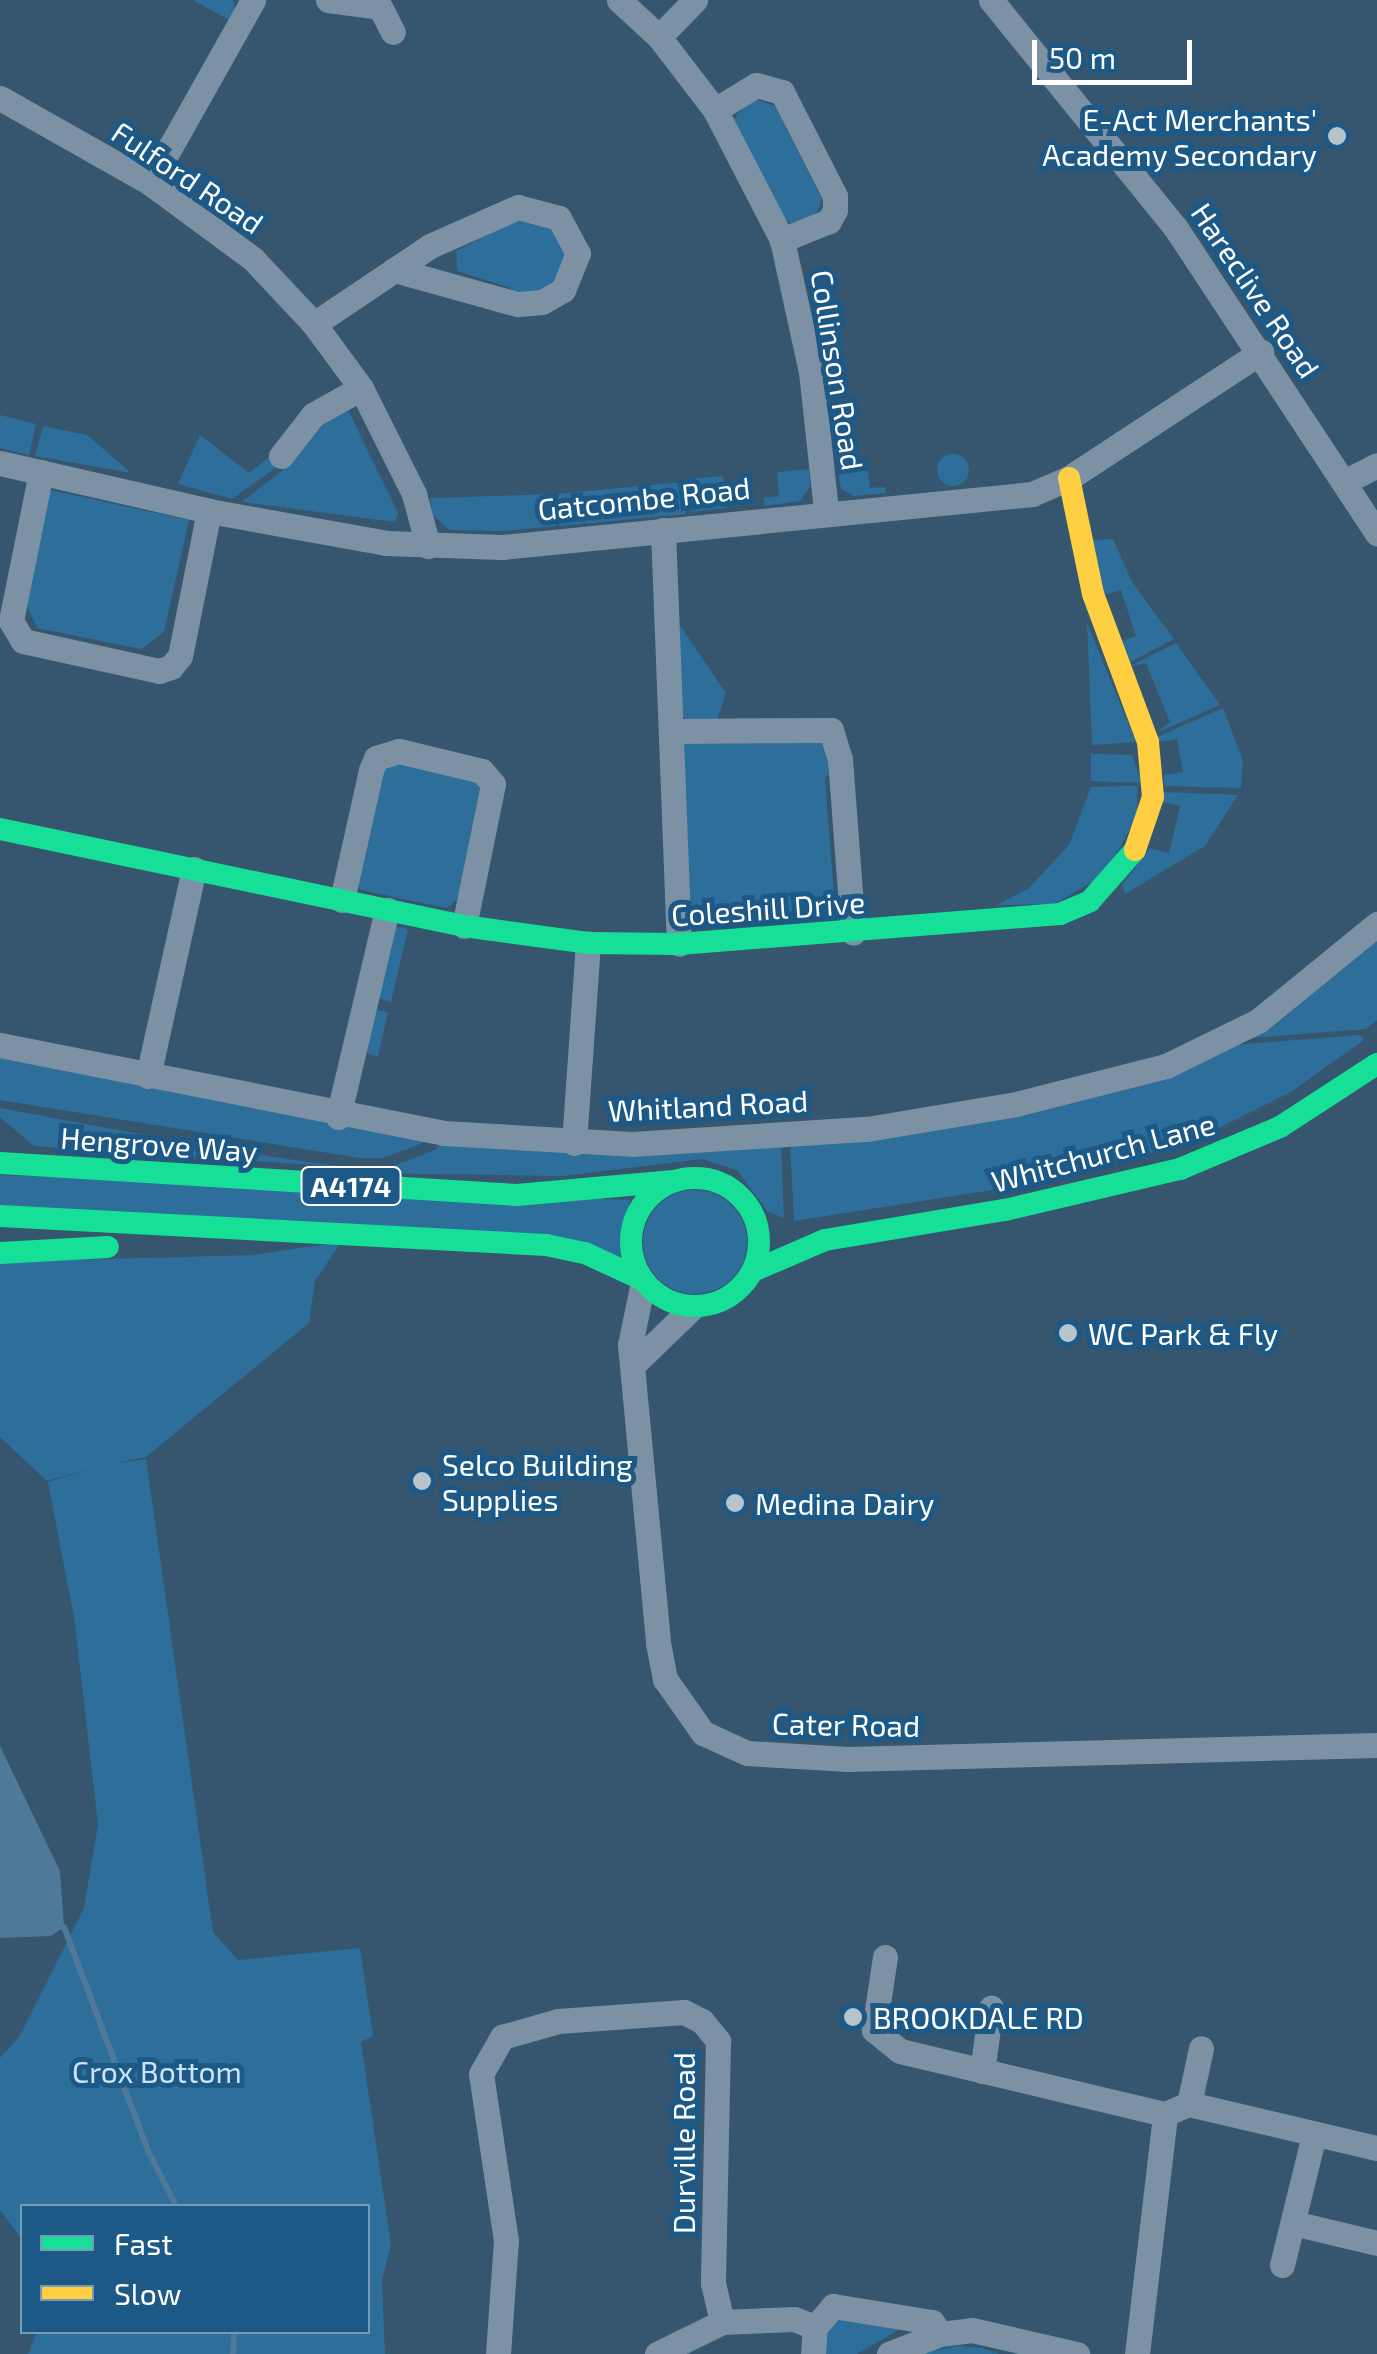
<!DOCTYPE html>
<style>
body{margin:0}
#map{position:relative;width:1377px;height:2354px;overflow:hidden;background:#35566e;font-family:"Exo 2",sans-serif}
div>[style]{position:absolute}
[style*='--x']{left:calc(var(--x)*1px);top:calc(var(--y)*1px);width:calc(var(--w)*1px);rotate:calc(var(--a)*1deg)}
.green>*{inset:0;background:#2e6e9b}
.round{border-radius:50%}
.water>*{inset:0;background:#4e7998}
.stream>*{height:6px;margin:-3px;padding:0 3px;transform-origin:3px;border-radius:3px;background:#4e7998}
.street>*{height:25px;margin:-12.5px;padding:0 12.5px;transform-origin:12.5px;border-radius:12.5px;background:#7c92a4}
.fast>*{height:22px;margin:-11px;padding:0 11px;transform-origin:11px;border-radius:11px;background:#16e098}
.fast>.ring{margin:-11px;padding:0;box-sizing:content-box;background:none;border:22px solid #16e098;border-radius:50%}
.slow>*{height:22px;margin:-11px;padding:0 11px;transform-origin:11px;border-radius:11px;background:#ffcf43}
.dots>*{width:28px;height:28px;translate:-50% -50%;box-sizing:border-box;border:5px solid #1d5986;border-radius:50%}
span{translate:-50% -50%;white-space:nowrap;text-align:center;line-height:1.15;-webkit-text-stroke:10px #1d5986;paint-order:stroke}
.shield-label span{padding:2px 8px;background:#1d5986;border:2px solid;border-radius:8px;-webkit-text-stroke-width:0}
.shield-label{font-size:28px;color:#fff;font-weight:700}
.poi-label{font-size:30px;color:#fff}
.right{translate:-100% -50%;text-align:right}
.left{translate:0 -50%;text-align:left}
.street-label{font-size:30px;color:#fff}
.park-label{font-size:30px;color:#cae5f8}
.legend{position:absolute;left:20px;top:2204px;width:350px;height:130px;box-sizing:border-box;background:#1d5986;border:2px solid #779bb6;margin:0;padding:12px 18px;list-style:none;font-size:30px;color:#fff}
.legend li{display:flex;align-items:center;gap:20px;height:50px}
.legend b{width:50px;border:2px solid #779bb6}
.scale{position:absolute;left:1032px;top:40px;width:160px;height:45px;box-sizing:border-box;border:5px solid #fff;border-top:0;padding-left:12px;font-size:30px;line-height:35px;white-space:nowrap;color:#fff;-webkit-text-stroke:8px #1d5986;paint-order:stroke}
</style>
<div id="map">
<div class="green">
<div style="clip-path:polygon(193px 0,233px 0,235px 9px,229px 20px)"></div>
<div style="clip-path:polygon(752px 98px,775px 106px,822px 199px,815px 217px,792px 224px,780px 215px,731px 122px)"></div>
<div style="clip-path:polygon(524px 216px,556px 231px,567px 255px,555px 287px,513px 296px,508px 287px,457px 271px,456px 251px)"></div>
<div style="clip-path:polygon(348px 410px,398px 513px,395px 522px,242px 502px,288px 466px,320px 427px)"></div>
<div style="clip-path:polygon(0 415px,36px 424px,29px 455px,0 448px)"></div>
<div style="clip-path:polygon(43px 426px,87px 435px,131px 473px,35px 456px)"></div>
<div style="clip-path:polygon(200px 435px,249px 473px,273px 454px,282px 463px,232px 499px,178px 484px)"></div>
<div class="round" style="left:937px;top:454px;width:32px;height:32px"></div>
<div style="clip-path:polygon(867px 463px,870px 488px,885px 487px,886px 493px,854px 496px,841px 489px,837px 466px)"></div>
<div style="clip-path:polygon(809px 469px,810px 486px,800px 501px,765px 506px,763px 498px,779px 496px,777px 472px)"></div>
<div style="clip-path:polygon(723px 476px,727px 508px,691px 512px,687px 479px)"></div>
<div style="clip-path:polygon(683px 482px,686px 514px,559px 526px,557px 494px)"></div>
<div style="clip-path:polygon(50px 490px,189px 520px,164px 632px,141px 649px,37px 628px,26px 603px)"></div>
<div style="clip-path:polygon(553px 494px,556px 526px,502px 531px,449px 530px,433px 515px,430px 498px)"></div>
<div style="clip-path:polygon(1113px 539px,1132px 582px,1174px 639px,1130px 662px,1118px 642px,1136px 636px,1121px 590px,1103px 595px,1093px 540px)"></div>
<div style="clip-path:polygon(1087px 623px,1136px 742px,1092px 745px)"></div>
<div style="clip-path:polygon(679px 624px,726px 693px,717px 719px,694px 722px,681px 716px,674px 625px)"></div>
<div style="clip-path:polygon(1176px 643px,1220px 705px,1156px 733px,1170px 722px,1146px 663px,1128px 667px)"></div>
<div style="clip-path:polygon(1223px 708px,1243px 761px,1241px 788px,1164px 786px,1164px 775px,1183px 772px,1177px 739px,1159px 742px,1157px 737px)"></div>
<div style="clip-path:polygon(684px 741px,828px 741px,835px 770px,825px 778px,834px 894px,845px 908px,840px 919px,698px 928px,687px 907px)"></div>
<div style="clip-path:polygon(1091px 754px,1132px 755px,1142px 783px,1091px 781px)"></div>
<div style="clip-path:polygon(388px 759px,476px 778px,480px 786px,458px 899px,447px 908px,361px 890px,354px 882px,374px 770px)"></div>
<div style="clip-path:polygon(1137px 786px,1137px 817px,1104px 875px,1054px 904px,997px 905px,1029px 888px,1069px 845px,1091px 787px)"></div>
<div style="clip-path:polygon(1163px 792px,1238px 795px,1205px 846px,1125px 894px,1122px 885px,1150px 848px,1169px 853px,1180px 806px,1163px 802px)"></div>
<div style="clip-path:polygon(398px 927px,408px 929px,391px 1002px,375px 997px,391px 933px)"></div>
<div style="clip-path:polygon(1377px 935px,1377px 1020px,1366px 1029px,1250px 1038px)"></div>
<div style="clip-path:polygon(372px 1009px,388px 1012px,378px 1057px,360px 1050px)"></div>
<div style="clip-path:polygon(1360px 1035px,1364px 1040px,1291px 1092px,1197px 1139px,1063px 1179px,794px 1221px,790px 1143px,1232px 1045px)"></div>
<div style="clip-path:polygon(0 1054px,356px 1129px,423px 1137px,423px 1143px,384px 1158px,360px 1158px,0 1100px)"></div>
<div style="clip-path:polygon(0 1108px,225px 1150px,344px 1167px,34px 1146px,0 1117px)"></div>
<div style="clip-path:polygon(439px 1139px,781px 1145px,784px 1218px,768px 1212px,737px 1170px,702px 1159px,562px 1176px,375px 1173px,437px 1149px)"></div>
<div style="clip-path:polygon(0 1175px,630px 1200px,619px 1263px,0 1205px)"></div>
<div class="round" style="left:643px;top:1190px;width:104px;height:104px"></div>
<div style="clip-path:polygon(341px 1242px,315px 1281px,309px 1323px,146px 1457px,113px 1464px,146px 1459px,213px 1932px,238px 1960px,360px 1948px,373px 2036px,361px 2042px,391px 2245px,382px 2279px,385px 2354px,28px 2354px,37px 2332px,368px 2332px,368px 2206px,22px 2206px,22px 2240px,0 2209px,0 2058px,19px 2037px,84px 1908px,98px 1825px,75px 1623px,48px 1482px,96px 1467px,47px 1481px,0 1437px,0 1262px,252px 1255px)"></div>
<div style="clip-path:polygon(832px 2318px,902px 2328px,857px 2354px,819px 2354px)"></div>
<div style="clip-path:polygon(958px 2346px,982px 2348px,1000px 2354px,917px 2354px)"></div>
</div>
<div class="water">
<div style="clip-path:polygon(0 1746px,60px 1871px,64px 1927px,51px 1936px,0 1938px)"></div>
</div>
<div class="stream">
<div style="--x:64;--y:1927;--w:239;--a:69.4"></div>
<div style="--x:148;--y:2151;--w:62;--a:63"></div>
<div style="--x:233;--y:2354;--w:22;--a:-87"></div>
</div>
<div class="street">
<div style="--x:328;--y:0;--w:52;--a:7.7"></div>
<div style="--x:380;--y:7;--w:28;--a:63"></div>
<div style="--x:619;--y:0;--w:54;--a:42.8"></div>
<div style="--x:659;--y:37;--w:92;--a:52.5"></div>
<div style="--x:715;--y:110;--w:146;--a:62.7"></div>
<div style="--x:782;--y:240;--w:135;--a:77.6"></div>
<div style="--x:811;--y:372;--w:140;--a:83.8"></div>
<div style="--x:991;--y:0;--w:292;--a:51"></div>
<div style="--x:1175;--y:227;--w:367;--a:56.6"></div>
<div style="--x:659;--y:37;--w:52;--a:-45.8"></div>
<div style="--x:0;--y:98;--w:172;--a:29.5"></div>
<div style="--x:150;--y:183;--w:128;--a:36.4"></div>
<div style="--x:253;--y:259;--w:89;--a:46.8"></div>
<div style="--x:314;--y:324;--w:79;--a:53.7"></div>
<div style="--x:361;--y:388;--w:119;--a:63.4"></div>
<div style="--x:414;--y:494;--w:54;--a:74.9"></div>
<div style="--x:715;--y:110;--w:48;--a:-31.4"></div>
<div style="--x:756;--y:85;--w:27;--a:15"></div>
<div style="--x:782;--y:92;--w:117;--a:63"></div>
<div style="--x:835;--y:196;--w:14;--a:90"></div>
<div style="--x:835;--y:210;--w:13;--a:119"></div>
<div style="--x:829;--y:221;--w:51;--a:158"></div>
<div style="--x:150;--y:183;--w:210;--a:-60.6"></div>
<div style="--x:314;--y:324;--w:140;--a:-33.9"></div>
<div style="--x:430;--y:246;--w:96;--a:-23.9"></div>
<div style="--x:518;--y:207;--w:42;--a:15"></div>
<div style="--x:559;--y:218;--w:40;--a:62"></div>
<div style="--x:578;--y:253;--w:40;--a:112"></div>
<div style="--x:563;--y:290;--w:24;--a:150"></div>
<div style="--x:542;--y:302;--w:25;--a:175"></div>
<div style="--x:517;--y:304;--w:128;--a:-164.5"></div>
<div style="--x:281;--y:456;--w:52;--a:-52"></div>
<div style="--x:313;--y:415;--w:55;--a:-29.4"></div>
<div style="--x:0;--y:463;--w:214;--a:12.9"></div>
<div style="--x:209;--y:511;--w:180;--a:10.2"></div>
<div style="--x:386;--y:543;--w:116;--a:2"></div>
<div style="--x:502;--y:547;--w:533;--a:-5.71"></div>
<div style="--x:1032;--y:494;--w:40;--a:-23.4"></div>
<div style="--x:1069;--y:478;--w:230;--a:-33.3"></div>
<div style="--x:41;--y:472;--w:152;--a:101.4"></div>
<div style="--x:11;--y:621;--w:23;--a:59"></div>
<div style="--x:23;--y:641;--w:139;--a:12.4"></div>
<div style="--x:159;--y:671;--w:13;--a:-18"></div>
<div style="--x:171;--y:667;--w:14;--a:-51"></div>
<div style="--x:180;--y:656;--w:148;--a:-78.7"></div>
<div style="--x:1344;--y:482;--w:37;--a:-27"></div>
<div style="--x:663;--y:530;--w:414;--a:87.8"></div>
<div style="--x:671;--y:731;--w:160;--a:-0.4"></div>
<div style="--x:831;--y:730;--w:30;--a:73"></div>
<div style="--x:840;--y:759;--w:174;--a:85.7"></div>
<div style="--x:342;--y:900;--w:133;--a:-77.4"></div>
<div style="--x:371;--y:770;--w:13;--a:-67"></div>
<div style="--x:376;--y:758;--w:24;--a:-17"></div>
<div style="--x:399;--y:751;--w:85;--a:13.5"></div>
<div style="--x:482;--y:771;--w:17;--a:50"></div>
<div style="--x:493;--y:784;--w:145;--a:101.5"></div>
<div style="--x:0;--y:1045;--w:452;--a:11.2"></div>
<div style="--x:443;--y:1133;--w:189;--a:3.3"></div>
<div style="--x:632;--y:1144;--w:235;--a:-3.7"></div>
<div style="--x:867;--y:1129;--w:151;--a:-9.5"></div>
<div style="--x:1016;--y:1104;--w:155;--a:-14.2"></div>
<div style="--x:1166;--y:1066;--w:102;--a:-26.1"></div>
<div style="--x:1258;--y:1021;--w:154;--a:-39.2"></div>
<div style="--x:148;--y:1076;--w:212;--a:-77.5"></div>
<div style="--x:338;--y:1117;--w:213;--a:-76.7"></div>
<div style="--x:574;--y:1143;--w:200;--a:-86"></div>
<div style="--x:643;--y:1282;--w:64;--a:101.7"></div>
<div style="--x:630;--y:1345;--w:299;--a:84.6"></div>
<div style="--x:658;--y:1643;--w:37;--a:79"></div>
<div style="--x:665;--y:1679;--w:66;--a:54.9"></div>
<div style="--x:703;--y:1733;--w:48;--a:24.4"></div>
<div style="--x:747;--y:1753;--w:101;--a:3.4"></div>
<div style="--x:848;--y:1759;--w:529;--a:-1.52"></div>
<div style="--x:636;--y:1362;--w:79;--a:-44"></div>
<div style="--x:885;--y:1957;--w:74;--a:98.6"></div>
<div style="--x:874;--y:2030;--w:33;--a:39"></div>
<div style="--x:900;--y:2051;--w:272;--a:13.4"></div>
<div style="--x:1165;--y:2114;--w:26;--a:-23"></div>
<div style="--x:1189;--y:2104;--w:193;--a:13.2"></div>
<div style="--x:982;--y:2071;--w:64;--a:-81.9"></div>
<div style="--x:1189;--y:2104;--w:57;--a:-77.9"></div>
<div style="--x:1293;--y:2223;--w:86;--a:13.4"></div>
<div style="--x:1282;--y:2265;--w:134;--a:-76.2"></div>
<div style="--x:498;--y:2354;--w:113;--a:-86"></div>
<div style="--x:506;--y:2241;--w:169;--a:-98.5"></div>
<div style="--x:481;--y:2074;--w:43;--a:-60.4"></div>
<div style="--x:502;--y:2037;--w:58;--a:-15.9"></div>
<div style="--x:558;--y:2021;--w:126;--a:-4.1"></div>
<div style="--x:684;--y:2012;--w:20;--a:27"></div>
<div style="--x:702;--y:2021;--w:26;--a:51"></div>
<div style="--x:718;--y:2041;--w:242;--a:91.2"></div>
<div style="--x:713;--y:2283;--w:40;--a:77"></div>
<div style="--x:657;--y:2354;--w:72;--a:-26.2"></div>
<div style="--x:722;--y:2322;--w:72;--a:-2.4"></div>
<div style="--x:794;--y:2319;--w:22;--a:21"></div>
<div style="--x:813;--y:2354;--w:27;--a:-86"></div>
<div style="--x:815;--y:2327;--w:28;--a:-49"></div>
<div style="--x:833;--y:2306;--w:100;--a:9.2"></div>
<div style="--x:932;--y:2322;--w:14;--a:56"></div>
<div style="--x:889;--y:2354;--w:55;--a:-21.4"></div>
<div style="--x:940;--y:2334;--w:32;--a:-7"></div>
<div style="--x:972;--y:2330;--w:108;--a:12.9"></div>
<div style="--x:1137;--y:2354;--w:242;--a:-83.3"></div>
</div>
<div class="fast">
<div style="--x:0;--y:829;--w:474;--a:11.8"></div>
<div style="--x:464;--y:926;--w:125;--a:7.8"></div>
<div style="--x:588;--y:943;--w:91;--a:0.6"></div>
<div style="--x:679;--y:944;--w:382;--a:-4.5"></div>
<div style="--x:1060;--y:914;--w:33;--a:-23"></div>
<div style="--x:1090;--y:901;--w:68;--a:-48.6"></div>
<div style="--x:0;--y:1163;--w:518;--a:3.54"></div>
<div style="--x:517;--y:1195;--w:157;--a:-5.1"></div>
<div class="ring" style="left:631px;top:1178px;width:106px;height:106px"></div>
<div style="--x:0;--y:1216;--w:547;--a:3.04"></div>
<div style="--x:546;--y:1245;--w:40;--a:12"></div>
<div style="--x:585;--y:1253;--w:62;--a:24.9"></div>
<div style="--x:0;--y:1253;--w:108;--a:-3.2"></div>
<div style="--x:753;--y:1271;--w:78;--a:-23.3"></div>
<div style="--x:825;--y:1240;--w:182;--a:-9.5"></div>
<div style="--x:1005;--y:1210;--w:180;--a:-13.2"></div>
<div style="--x:1180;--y:1169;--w:108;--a:-22.8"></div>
<div style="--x:1280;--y:1127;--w:116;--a:-33"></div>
</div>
<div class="slow">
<div style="--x:1069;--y:478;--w:118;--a:78.3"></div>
<div style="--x:1093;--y:594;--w:158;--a:69.6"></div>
<div style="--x:1148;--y:742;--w:55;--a:84.8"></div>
<div style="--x:1153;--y:797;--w:56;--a:108.8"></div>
</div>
<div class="dots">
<div style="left:1337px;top:136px;background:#b8c4cc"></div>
<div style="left:1068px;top:1333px;background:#b8c4cc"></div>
<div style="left:422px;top:1481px;background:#b8c4cc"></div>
<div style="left:735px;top:1503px;background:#b8c4cc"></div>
<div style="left:853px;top:2017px;background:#b8c4cc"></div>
</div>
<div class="shield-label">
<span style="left:351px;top:1186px">A4174</span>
</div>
<div class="poi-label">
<span class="right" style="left:1317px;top:136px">E-Act Merchants'<br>Academy Secondary</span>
<span class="left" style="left:1088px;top:1333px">WC Park &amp; Fly</span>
<span class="left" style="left:442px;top:1481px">Selco Building<br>Supplies</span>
<span class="left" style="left:755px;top:1503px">Medina Dairy</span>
<span class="left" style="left:873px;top:2017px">BROOKDALE RD</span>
</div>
<div class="street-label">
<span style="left:188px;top:177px;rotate:34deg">Fulford Road</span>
<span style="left:1256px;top:290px;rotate:56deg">Hareclive Road</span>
<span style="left:838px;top:370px;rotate:81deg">Collinson Road</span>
<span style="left:644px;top:498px;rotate:-6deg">Gatcombe Road</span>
<span style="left:768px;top:908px;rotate:-4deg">Coleshill Drive</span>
<span style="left:708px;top:1105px;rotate:-3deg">Whitland Road</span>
<span style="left:159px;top:1144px;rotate:4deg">Hengrove Way</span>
<span style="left:1103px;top:1152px;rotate:-15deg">Whitchurch Lane</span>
<span style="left:846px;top:1724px;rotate:1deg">Cater Road</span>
<span style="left:683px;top:2143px;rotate:-90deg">Durville Road</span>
</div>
<div class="park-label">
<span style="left:157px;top:2071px">Crox Bottom</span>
</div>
<ul class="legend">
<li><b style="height:12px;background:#16e098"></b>Fast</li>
<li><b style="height:12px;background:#ffcf43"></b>Slow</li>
</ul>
<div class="scale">50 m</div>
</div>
